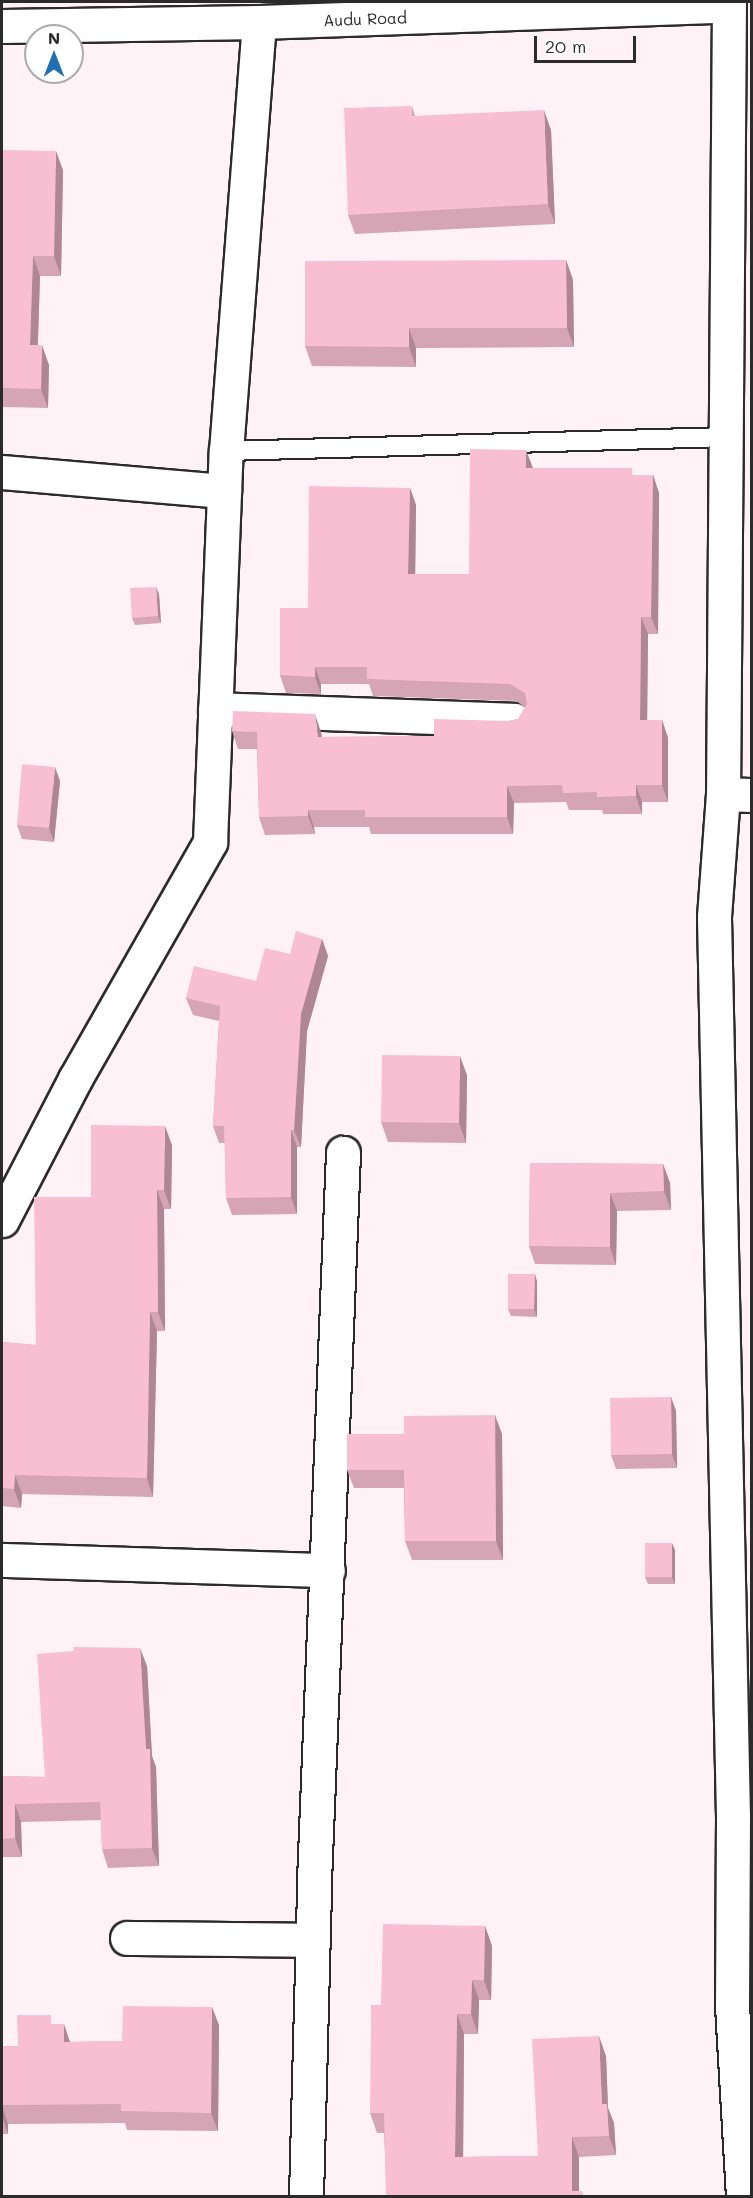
<!DOCTYPE html>
<style>
body{margin:0}
#map{position:relative;width:753px;height:2198px;overflow:hidden;background:#fef2f6;font-family:Mali,sans-serif}
div>[style]{position:absolute}
[style*='--x']{left:calc(var(--x)*1px);top:calc(var(--y)*1px);width:calc(var(--w)*1px);rotate:calc(var(--a)*1deg)}
.roads{filter:drop-shadow(2px 0 #2b2b2b) drop-shadow(-2px 0 #2b2b2b) drop-shadow(0 2px #2b2b2b) drop-shadow(0 -2px #2b2b2b)}
.service>*{height:18px;margin:-9px;padding:0 9px;transform-origin:9px;border-radius:9px;background:#fff}
.minor>*{height:33px;margin:-16.5px;padding:0 16.5px;transform-origin:16.5px;border-radius:16.5px;background:#fff}
.wall>*{inset:0;background:#d5a4b5}
.shaded-wall>*{inset:0;background:#ae8694}
.building>*{inset:0;background:#f8bfd3}
span{translate:-50% -50%;white-space:nowrap;text-align:center;line-height:1.15;-webkit-text-stroke:4.5px #fff;paint-order:stroke}
.street-label{font-size:16px;color:#2b2b2b}
.frame{position:absolute;inset:0;border:3px solid #2b2b2b;pointer-events:none}
.north{position:absolute;left:24px;top:24px;width:60px;height:60px;box-sizing:border-box;background:#fff;border:2px solid #aaa;border-radius:50%;rotate:0deg;font-size:16px;font-weight:700;line-height:24px;text-align:center;color:#2b2b2b}
.north::after{content:'';display:block;margin:auto;width:21px;height:27px;background:#1f6fb2;clip-path:polygon(50% 0,100% 100%,50% 72%,0 100%)}
.scale{position:absolute;left:534px;top:36px;width:102px;height:27px;box-sizing:border-box;border:3px solid #2b2b2b;border-top:0;padding-left:8px;font-size:18px;line-height:21px;white-space:nowrap;color:#2b2b2b;-webkit-text-stroke:4px #fff;paint-order:stroke}
</style>
<div id="map">
<div class="roads">
<div class="service">
<div style="--x:226;--y:451;--w:502;--a:-1.6"></div>
</div>
<div class="minor">
<div style="--x:729;--y:2;--w:792;--a:90.43"></div>
<div style="--x:723;--y:794;--w:123;--a:94.2"></div>
<div style="--x:714;--y:917;--w:900;--a:88.79"></div>
<div style="--x:733;--y:1817;--w:188;--a:90.3"></div>
<div style="--x:732;--y:2005;--w:191;--a:86.7"></div>
<div style="--x:2;--y:26;--w:257;--a:-0.9"></div>
<div style="--x:259;--y:22;--w:469;--a:-2"></div>
<div style="--x:2;--y:472;--w:223;--a:4.9"></div>
<div style="--x:215;--y:709;--w:300;--a:2.1"></div>
<div style="--x:723;--y:794;--w:29;--a:2"></div>
<div style="--x:2;--y:1220;--w:159;--a:-62.6"></div>
<div style="--x:75;--y:1079;--w:273;--a:-60.3"></div>
<div style="--x:210;--y:842;--w:391;--a:-87.7"></div>
<div style="--x:226;--y:451;--w:430;--a:-85.6"></div>
<div style="--x:2;--y:1560;--w:326;--a:1.8"></div>
<div style="--x:127;--y:1938;--w:186;--a:0.6"></div>
<div style="--x:306;--y:2196;--w:315;--a:-88.5"></div>
<div style="--x:314;--y:1881;--w:729;--a:-87.72"></div>
</div>
</div>
<div class="wall">
<div style="clip-path:polygon(412px 106px,415px 116px,551px 130px,555px 224px,355px 234px,348px 215px)"></div>
<div style="clip-path:polygon(2px 150px,63px 170px,61px 276px,40px 276px,38px 345px,49px 365px,48px 408px,3px 407px,2px 403px)"></div>
<div style="clip-path:polygon(566px 260px,573px 280px,574px 347px,416px 348px,416px 367px,312px 366px,305px 346px)"></div>
<div style="clip-path:polygon(533px 468px,634px 475px,653px 475px,659px 493px,658px 634px,648px 634px,647px 720px,662px 720px,668px 738px,668px 802px,642px 802px,642px 814px,603px 814px,602px 810px,569px 810px,566px 802px,514px 803px,513px 834px,371px 834px,369px 827px,314px 827px,315px 834px,265px 835px,259px 817px,257px 749px,238px 749px,232px 731px,321px 732px,322px 737px,434px 736px,518px 719px,525px 707px,516px 701px,373px 696px,369px 684px,321px 684px,321px 694px,286px 693px,280px 675px,308px 608px,410px 488px,416px 505px,415px 574px,469px 574px)"></div>
<div style="clip-path:polygon(159px 594px,161px 623px,135px 625px,132px 618px)"></div>
<div style="clip-path:polygon(60px 781px,54px 842px,22px 839px,17px 825px)"></div>
<div style="clip-path:polygon(322px 939px,328px 956px,307px 1031px,301px 1147px,297px 1147px,297px 1214px,232px 1215px,226px 1198px,225px 1143px,219px 1143px,213px 1126px,219px 1021px,193px 1015px,186px 998px,256px 981px,290px 954px)"></div>
<div style="clip-path:polygon(467px 1075px,466px 1143px,388px 1142px,381px 1122px)"></div>
<div style="clip-path:polygon(172px 1145px,171px 1209px,164px 1209px,165px 1331px,157px 1331px,153px 1497px,22px 1494px,21px 1508px,2px 1506px,2px 1342px,36px 1345px,91px 1197px)"></div>
<div style="clip-path:polygon(530px 1163px,663px 1164px,670px 1183px,671px 1210px,617px 1211px,616px 1265px,535px 1264px,529px 1246px)"></div>
<div style="clip-path:polygon(535px 1274px,537px 1282px,537px 1317px,511px 1316px,508px 1309px)"></div>
<div style="clip-path:polygon(671px 1397px,676px 1411px,677px 1468px,616px 1469px,611px 1455px)"></div>
<div style="clip-path:polygon(404px 1434px,502px 1434px,503px 1560px,412px 1560px,405px 1541px,404px 1488px,354px 1488px,347px 1470px)"></div>
<div style="clip-path:polygon(675px 1550px,675px 1584px,648px 1584px,645px 1577px)"></div>
<div style="clip-path:polygon(147px 1666px,152px 1756px,156px 1767px,159px 1866px,108px 1868px,102px 1849px,101px 1820px,21px 1822px,22px 1857px,2px 1857px,2px 1776px,45px 1777px)"></div>
<div style="clip-path:polygon(485px 1926px,492px 1946px,491px 2000px,479px 2000px,478px 2034px,464px 2034px,463px 2157px,538px 2156px,606px 2056px,608px 2108px,614px 2123px,616px 2155px,579px 2157px,579px 2191px,582px 2191px,583px 2196px,387px 2196px,384px 2133px,377px 2133px,370px 2113px,381px 2005px)"></div>
<div style="clip-path:polygon(54px 2024px,70px 2042px,122px 2041px,219px 2025px,218px 2131px,127px 2130px,125px 2123px,8px 2124px,8px 2134px,2px 2134px,2px 2046px,18px 2046px)"></div>
</div>
<div class="shaded-wall">
<div style="clip-path:polygon(544px 110px,551px 130px,555px 224px,548px 204px)"></div>
<div style="clip-path:polygon(56px 151px,63px 170px,61px 276px,54px 256px)"></div>
<div style="clip-path:polygon(33px 256px,40px 276px,37px 365px,30px 345px)"></div>
<div style="clip-path:polygon(566px 260px,573px 280px,574px 347px,567px 328px)"></div>
<div style="clip-path:polygon(409px 328px,416px 348px,416px 367px,409px 347px)"></div>
<div style="clip-path:polygon(42px 345px,49px 365px,48px 408px,41px 389px)"></div>
<div style="clip-path:polygon(526px 450px,533px 468px,526px 468px)"></div>
<div style="clip-path:polygon(653px 475px,659px 493px,658px 634px,651px 617px)"></div>
<div style="clip-path:polygon(410px 488px,416px 505px,415px 592px,408px 574px)"></div>
<div style="clip-path:polygon(156px 587px,159px 594px,161px 623px,158px 616px)"></div>
<div style="clip-path:polygon(641px 617px,648px 634px,647px 738px,640px 720px)"></div>
<div style="clip-path:polygon(315px 667px,321px 684px,321px 694px,315px 677px)"></div>
<div style="clip-path:polygon(315px 714px,321px 732px,324px 755px,318px 737px)"></div>
<div style="clip-path:polygon(662px 720px,668px 738px,668px 802px,662px 785px)"></div>
<div style="clip-path:polygon(55px 767px,60px 781px,54px 842px,49px 828px)"></div>
<div style="clip-path:polygon(636px 785px,642px 802px,642px 814px,636px 796px)"></div>
<div style="clip-path:polygon(507px 786px,514px 803px,513px 834px,507px 817px)"></div>
<div style="clip-path:polygon(308px 810px,314px 827px,315px 834px,308px 816px)"></div>
<div style="clip-path:polygon(322px 939px,328px 956px,307px 1031px,301px 1147px,294px 1130px,301px 1014px)"></div>
<div style="clip-path:polygon(460px 1056px,467px 1075px,466px 1143px,459px 1123px)"></div>
<div style="clip-path:polygon(165px 1126px,172px 1145px,171px 1209px,164px 1190px)"></div>
<div style="clip-path:polygon(291px 1130px,297px 1147px,297px 1214px,291px 1197px)"></div>
<div style="clip-path:polygon(663px 1164px,670px 1183px,671px 1210px,664px 1191px)"></div>
<div style="clip-path:polygon(157px 1190px,164px 1209px,165px 1331px,158px 1312px)"></div>
<div style="clip-path:polygon(610px 1193px,617px 1211px,616px 1265px,610px 1247px)"></div>
<div style="clip-path:polygon(535px 1274px,537px 1282px,537px 1317px,534px 1309px)"></div>
<div style="clip-path:polygon(150px 1312px,157px 1331px,153px 1497px,147px 1478px)"></div>
<div style="clip-path:polygon(671px 1397px,676px 1411px,677px 1468px,672px 1454px)"></div>
<div style="clip-path:polygon(495px 1415px,502px 1434px,503px 1560px,496px 1541px)"></div>
<div style="clip-path:polygon(15px 1475px,22px 1494px,21px 1508px,14px 1489px)"></div>
<div style="clip-path:polygon(672px 1543px,675px 1550px,675px 1584px,672px 1577px)"></div>
<div style="clip-path:polygon(140px 1648px,147px 1666px,152px 1756px,156px 1767px,159px 1866px,152px 1848px)"></div>
<div style="clip-path:polygon(15px 1804px,21px 1822px,22px 1857px,15px 1838px)"></div>
<div style="clip-path:polygon(485px 1926px,492px 1946px,491px 2000px,484px 1980px)"></div>
<div style="clip-path:polygon(472px 1980px,479px 2000px,478px 2034px,471px 2014px)"></div>
<div style="clip-path:polygon(212px 2007px,219px 2025px,218px 2131px,211px 2113px)"></div>
<div style="clip-path:polygon(457px 2014px,464px 2034px,463px 2176px,455px 2157px)"></div>
<div style="clip-path:polygon(64px 2024px,70px 2042px,64px 2042px)"></div>
<div style="clip-path:polygon(599px 2036px,606px 2056px,608px 2108px,614px 2123px,616px 2155px,609px 2136px,602px 2104px)"></div>
<div style="clip-path:polygon(2px 2106px,8px 2124px,8px 2134px,2px 2116px)"></div>
<div style="clip-path:polygon(572px 2137px,579px 2157px,579px 2196px,572px 2191px)"></div>
</div>
<div class="building">
<div style="clip-path:polygon(412px 106px,412px 116px,544px 110px,548px 204px,348px 215px,344px 108px)"></div>
<div style="clip-path:polygon(2px 150px,56px 151px,54px 256px,33px 256px,30px 345px,42px 345px,41px 389px,2px 388px)"></div>
<div style="clip-path:polygon(566px 260px,567px 328px,409px 328px,409px 347px,305px 346px,305px 261px)"></div>
<div style="clip-path:polygon(470px 449px,526px 450px,526px 468px,632px 468px,632px 475px,653px 475px,651px 617px,641px 617px,640px 720px,662px 720px,662px 785px,636px 785px,636px 796px,597px 797px,597px 792px,563px 793px,562px 785px,507px 786px,507px 817px,365px 817px,365px 810px,308px 810px,308px 816px,259px 817px,257px 732px,232px 731px,233px 711px,315px 714px,318px 737px,434px 736px,434px 719px,509px 721px,518px 719px,527px 704px,525px 693px,510px 684px,367px 679px,367px 667px,315px 667px,315px 677px,280px 675px,280px 608px,308px 608px,309px 486px,410px 488px,408px 574px,469px 574px)"></div>
<div style="clip-path:polygon(156px 587px,158px 616px,132px 618px,130px 588px)"></div>
<div style="clip-path:polygon(22px 764px,55px 767px,49px 828px,17px 825px)"></div>
<div style="clip-path:polygon(296px 931px,322px 939px,301px 1014px,294px 1130px,291px 1130px,291px 1197px,226px 1198px,224px 1126px,213px 1126px,220px 1006px,186px 998px,194px 966px,256px 981px,265px 948px,290px 954px)"></div>
<div style="clip-path:polygon(382px 1055px,460px 1056px,459px 1123px,381px 1122px)"></div>
<div style="clip-path:polygon(91px 1125px,165px 1126px,164px 1190px,157px 1190px,158px 1312px,150px 1312px,147px 1478px,15px 1475px,14px 1489px,2px 1488px,2px 1342px,36px 1345px,34px 1197px,91px 1197px)"></div>
<div style="clip-path:polygon(530px 1163px,663px 1164px,664px 1191px,610px 1193px,610px 1247px,529px 1246px)"></div>
<div style="clip-path:polygon(508px 1274px,535px 1274px,534px 1309px,508px 1309px)"></div>
<div style="clip-path:polygon(671px 1397px,672px 1454px,611px 1455px,610px 1398px)"></div>
<div style="clip-path:polygon(495px 1415px,496px 1541px,405px 1541px,404px 1470px,347px 1470px,347px 1434px,404px 1434px,404px 1416px)"></div>
<div style="clip-path:polygon(645px 1543px,672px 1543px,672px 1577px,645px 1577px)"></div>
<div style="clip-path:polygon(73px 1647px,140px 1648px,146px 1749px,150px 1749px,152px 1848px,102px 1849px,100px 1802px,15px 1804px,15px 1838px,2px 1839px,2px 1776px,45px 1777px,37px 1654px,74px 1651px)"></div>
<div style="clip-path:polygon(383px 1924px,485px 1926px,484px 1980px,472px 1980px,471px 2014px,457px 2014px,455px 2157px,538px 2156px,532px 2039px,599px 2036px,602px 2104px,607px 2104px,609px 2136px,572px 2137px,572px 2191px,582px 2191px,582px 2196px,398px 2196px,398px 2195px,386px 2195px,384px 2113px,370px 2113px,371px 2005px,381px 2005px)"></div>
<div style="clip-path:polygon(123px 2006px,212px 2007px,211px 2113px,121px 2111px,121px 2104px,2px 2105px,2px 2046px,18px 2046px,17px 2015px,51px 2015px,51px 2024px,64px 2024px,64px 2042px,122px 2041px)"></div>
</div>
<div class="street-label">
<span style="left:365px;top:19px;rotate:-2deg">Audu Road</span>
</div>
<div class="frame"></div>
<div class="north">N</div>
<div class="scale">20 m</div>
</div>
